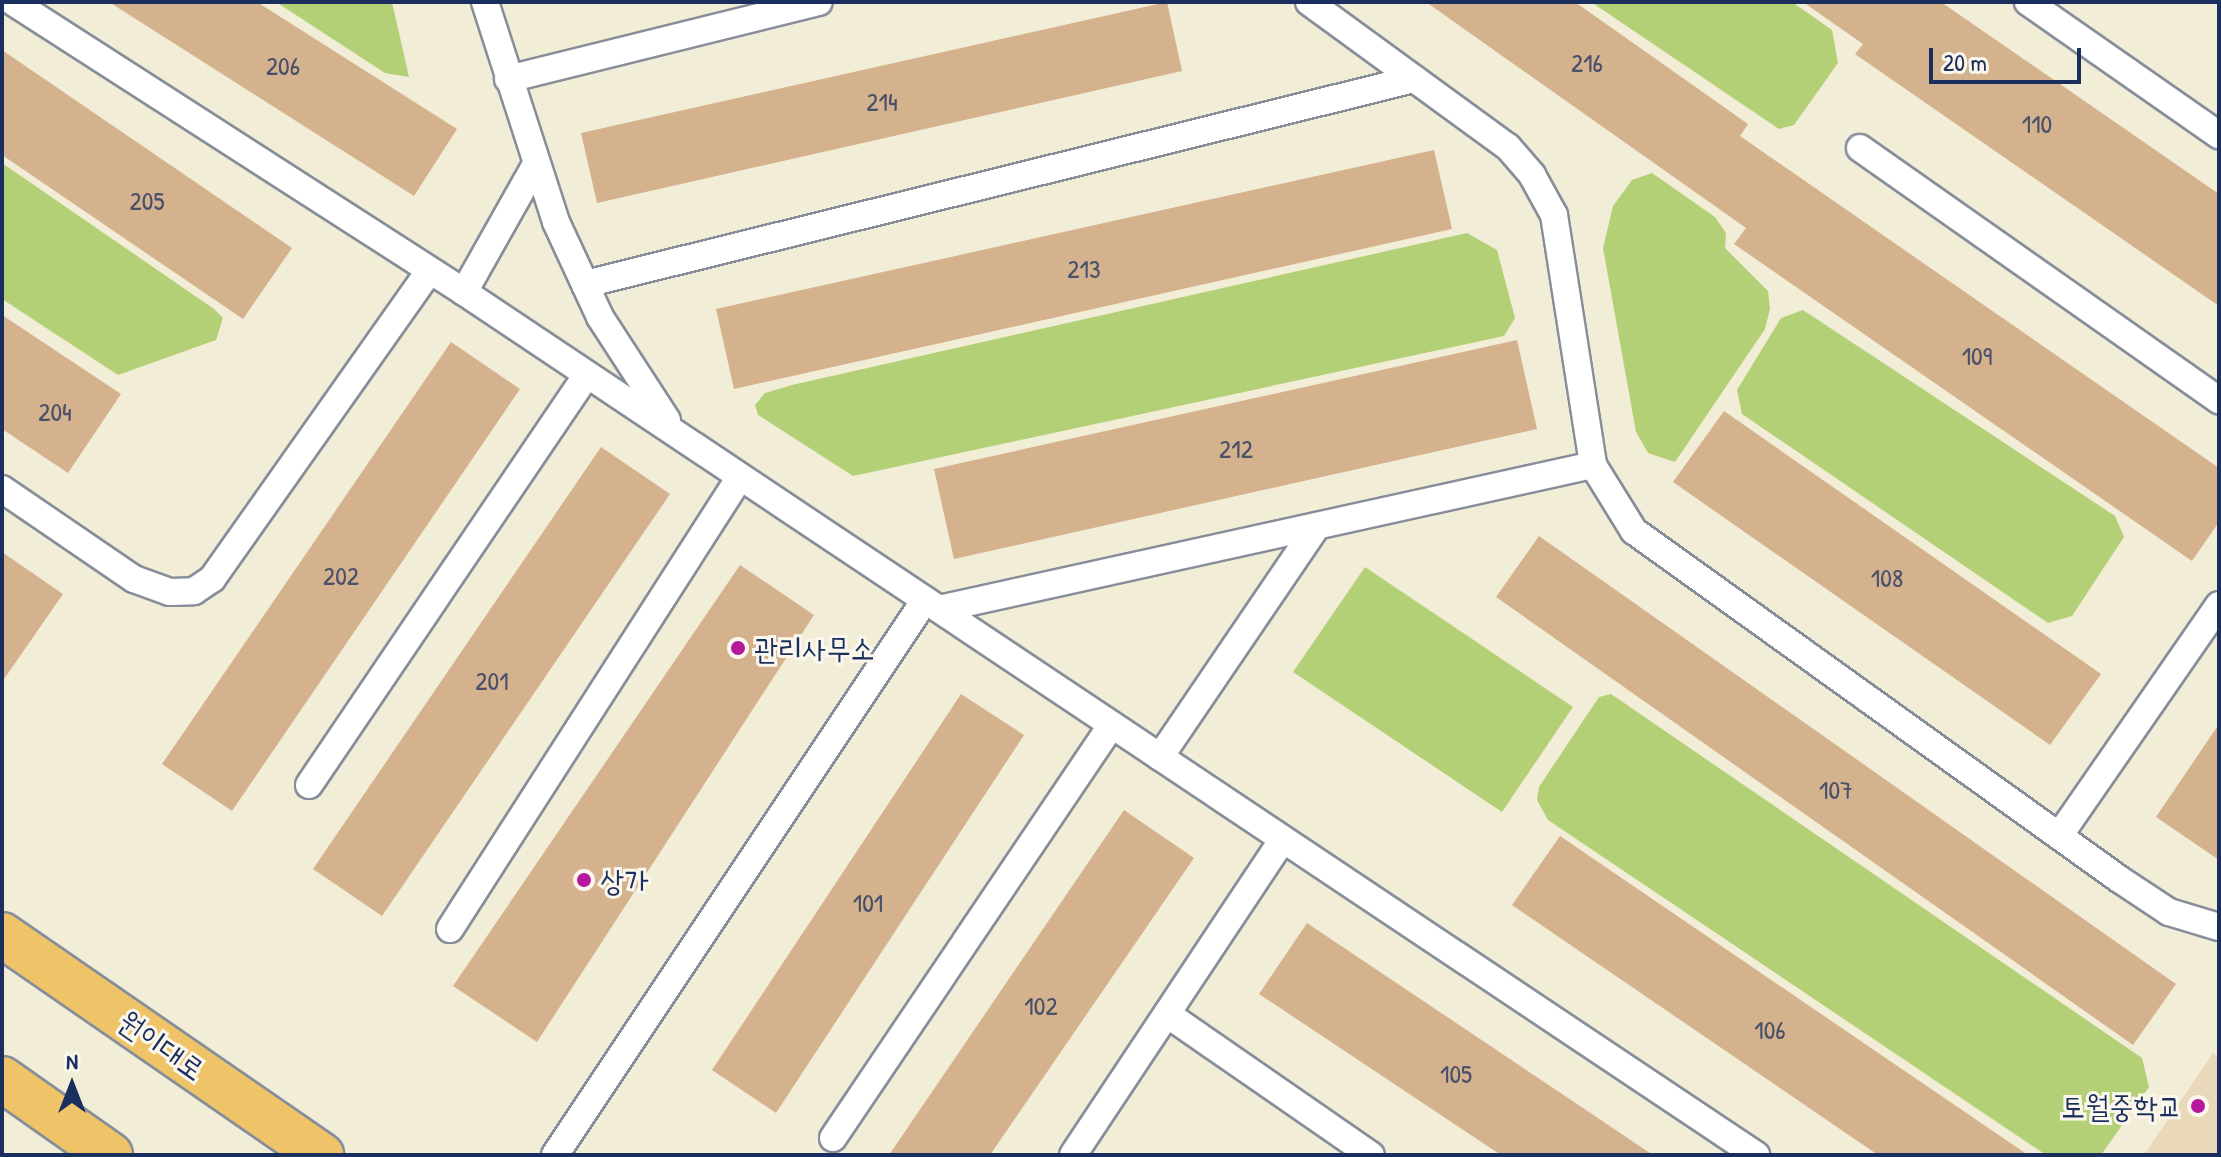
<!DOCTYPE html>
<meta charset="utf-8">
<style>
body{margin:0}
#map{position:relative;width:2221px;height:1157px;overflow:hidden;background:#f2edd7;font-family:"Patrick Hand","Poor Story",sans-serif}
div>[style]{position:absolute}
[style*='--x']{left:calc(var(--x)*1px);top:calc(var(--y)*1px);width:calc(var(--w)*1px);rotate:calc(var(--a)*1deg)}
.built>*{inset:0;background:#ead8ba}
.green>*{inset:0;background:#b3d076}
.building>*{inset:0;background:#d5b28e}
.roads{filter:drop-shadow(2px 0 #868e9a) drop-shadow(-2px 0 #868e9a) drop-shadow(0 2px #868e9a) drop-shadow(0 -2px #868e9a)}
.lane>*{height:26px;margin:-13px;padding:0 13px;transform-origin:13px;border-radius:13px;background:#fff}
.primary>*{height:44px;margin:-22px;padding:0 22px;transform-origin:22px;border-radius:22px;background:#efc469}
.dots>*{width:22px;height:22px;translate:-50% -50%;box-sizing:border-box;border:4px solid #fbf7ec;border-radius:50%}
span{translate:-50% -50%;white-space:nowrap;text-align:center;line-height:1.15;-webkit-text-stroke:6px #fbf7ec;paint-order:stroke}
.number-label{font-size:26px;color:#4a506a}
.number-label span{-webkit-text-stroke-width:0}
.poi-label{font-size:30px;color:#1b2f5e}
.left{translate:0 -50%;text-align:left}
.right{translate:-100% -50%;text-align:right}
.street-label{font-size:30px;color:#1b2f5e}
.frame{position:absolute;inset:0;border:4px solid #1b2f5e;pointer-events:none}
.north{position:absolute;left:32px;top:1045px;width:80px;height:80px;-webkit-text-stroke:6px #fbf7ec;paint-order:stroke;rotate:0deg;font-size:22px;font-weight:700;line-height:32px;text-align:center;color:#1b2f5e}
.north::after{content:'';display:block;margin:auto;width:28px;height:36px;background:#1b2f5e;clip-path:polygon(50% 0,100% 100%,50% 72%,0 100%)}
.scale{position:absolute;left:1929px;top:48px;width:152px;height:36px;box-sizing:border-box;border:4px solid #1b2f5e;border-top:0;padding-left:10px;font-size:24px;line-height:28px;white-space:nowrap;color:#1b2f5e;-webkit-text-stroke:6px #fbf7ec;paint-order:stroke}
</style>
<div id="map">
<div class="built">
<div style="clip-path:polygon(2213px 1053px,2219px 1058px,2219px 1155px,2144px 1155px)"></div>
</div>
<div class="green">
<div style="clip-path:polygon(276px 2px,392px 2px,409px 77px,385px 73px)"></div>
<div style="clip-path:polygon(1591px 2px,1792px 2px,1832px 30px,1838px 63px,1794px 125px,1779px 129px)"></div>
<div style="clip-path:polygon(2px 163px,214px 309px,223px 318px,216px 340px,118px 375px,2px 299px)"></div>
<div style="clip-path:polygon(1652px 173px,1715px 217px,1726px 233px,1725px 248px,1768px 291px,1770px 309px,1765px 329px,1675px 462px,1648px 453px,1636px 432px,1603px 248px,1613px 206px,1632px 180px)"></div>
<div style="clip-path:polygon(1467px 233px,1497px 250px,1515px 318px,1504px 336px,853px 476px,758px 415px,755px 405px,765px 393px,792px 385px)"></div>
<div style="clip-path:polygon(1803px 310px,2115px 516px,2124px 537px,2072px 616px,2048px 623px,1742px 414px,1737px 390px,1781px 318px)"></div>
<div style="clip-path:polygon(1365px 567px,1573px 707px,1502px 812px,1293px 672px)"></div>
<div style="clip-path:polygon(1611px 694px,2142px 1058px,2149px 1087px,2101px 1155px,2046px 1155px,1548px 820px,1537px 800px,1539px 787px,1599px 697px)"></div>
</div>
<div class="building">
<div style="clip-path:polygon(109px 2px,257px 2px,457px 129px,414px 196px)"></div>
<div style="clip-path:polygon(1167px 2px,1182px 71px,597px 203px,581px 133px)"></div>
<div style="clip-path:polygon(1426px 2px,1575px 2px,1748px 124px,1740px 136px,2219px 468px,2219px 522px,2192px 561px,1734px 244px,1746px 228px)"></div>
<div style="clip-path:polygon(1803px 2px,1941px 2px,2219px 194px,2219px 306px,1855px 54px,1863px 44px)"></div>
<div style="clip-path:polygon(2px 50px,292px 248px,243px 319px,2px 155px)"></div>
<div style="clip-path:polygon(1434px 150px,1452px 229px,734px 389px,716px 309px)"></div>
<div style="clip-path:polygon(2px 315px,121px 394px,68px 473px,2px 429px)"></div>
<div style="clip-path:polygon(1517px 340px,1537px 429px,954px 559px,934px 469px)"></div>
<div style="clip-path:polygon(451px 342px,520px 389px,232px 811px,162px 764px)"></div>
<div style="clip-path:polygon(1724px 411px,2101px 674px,2050px 745px,1673px 482px)"></div>
<div style="clip-path:polygon(601px 447px,670px 494px,382px 916px,313px 869px)"></div>
<div style="clip-path:polygon(1539px 536px,2176px 984px,2133px 1045px,1496px 597px)"></div>
<div style="clip-path:polygon(2px 552px,63px 594px,2px 682px)"></div>
<div style="clip-path:polygon(740px 565px,814px 615px,537px 1042px,453px 986px)"></div>
<div style="clip-path:polygon(961px 694px,1024px 735px,776px 1113px,712px 1070px)"></div>
<div style="clip-path:polygon(2219px 724px,2219px 860px,2156px 817px)"></div>
<div style="clip-path:polygon(1124px 810px,1194px 858px,990px 1155px,889px 1155px)"></div>
<div style="clip-path:polygon(1560px 836px,2028px 1155px,1878px 1155px,1512px 905px)"></div>
<div style="clip-path:polygon(1307px 923px,1653px 1155px,1501px 1155px,1259px 994px)"></div>
</div>
<div class="roads">
<div class="lane">
<div style="--x:13;--y:2;--w:536;--a:32.74"></div>
<div style="--x:464;--y:292;--w:1554;--a:33.74"></div>
<div style="--x:485;--y:2;--w:231;--a:72.1"></div>
<div style="--x:556;--y:222;--w:105;--a:65.1"></div>
<div style="--x:600;--y:317;--w:123;--a:57"></div>
<div style="--x:1309;--y:2;--w:246;--a:36.1"></div>
<div style="--x:1508;--y:147;--w:37;--a:49"></div>
<div style="--x:1532;--y:175;--w:46;--a:61.2"></div>
<div style="--x:1554;--y:215;--w:253;--a:81.1"></div>
<div style="--x:1593;--y:465;--w:78;--a:58.2"></div>
<div style="--x:1634;--y:531;--w:597;--a:35.66"></div>
<div style="--x:2119;--y:879;--w:60;--a:33.4"></div>
<div style="--x:2169;--y:912;--w:52;--a:16.7"></div>
<div style="--x:2028;--y:2;--w:233;--a:34.9"></div>
<div style="--x:508;--y:79;--w:320;--a:-13.9"></div>
<div style="--x:1860;--y:148;--w:439;--a:35.1"></div>
<div style="--x:585;--y:284;--w:854;--a:-13.89"></div>
<div style="--x:464;--y:292;--w:142;--a:-60.6"></div>
<div style="--x:2;--y:489;--w:160;--a:34.3"></div>
<div style="--x:134;--y:579;--w:38;--a:20"></div>
<div style="--x:170;--y:592;--w:24;--a:-2"></div>
<div style="--x:194;--y:591;--w:22;--a:-34"></div>
<div style="--x:212;--y:579;--w:377;--a:-54.8"></div>
<div style="--x:939;--y:609;--w:670;--a:-12.42"></div>
<div style="--x:1160;--y:757;--w:279;--a:-55.8"></div>
<div style="--x:309;--y:785;--w:494;--a:-55.9"></div>
<div style="--x:2059;--y:836;--w:281;--a:-55.3"></div>
<div style="--x:450;--y:929;--w:537;--a:-57.32"></div>
<div style="--x:1167;--y:1014;--w:248;--a:34.7"></div>
<div style="--x:833;--y:1138;--w:498;--a:-56"></div>
<div style="--x:555;--y:1155;--w:667;--a:-56.31"></div>
<div style="--x:1073;--y:1155;--w:379;--a:-56.4"></div>
</div>
<div class="primary">
<div style="--x:2;--y:935;--w:388;--a:34.6"></div>
<div style="--x:2;--y:1079;--w:132;--a:35.1"></div>
</div>
</div>
<div class="dots">
<div style="left:738px;top:648px;background:#b5179e"></div>
<div style="left:584px;top:880px;background:#b5179e"></div>
<div style="left:2198px;top:1106px;background:#b5179e"></div>
</div>
<div class="number-label">
<span style="left:1587px;top:63px">216</span>
<span style="left:283px;top:66px">206</span>
<span style="left:882px;top:102px">214</span>
<span style="left:2037px;top:124px">110</span>
<span style="left:147px;top:201px">205</span>
<span style="left:1084px;top:269px">213</span>
<span style="left:1977px;top:356px">109</span>
<span style="left:55px;top:412px">204</span>
<span style="left:1236px;top:449px">212</span>
<span style="left:341px;top:576px">202</span>
<span style="left:1887px;top:578px">108</span>
<span style="left:492px;top:681px">201</span>
<span style="left:1836px;top:790px">107</span>
<span style="left:868px;top:903px">101</span>
<span style="left:1041px;top:1006px">102</span>
<span style="left:1770px;top:1030px">106</span>
<span style="left:1456px;top:1074px">105</span>
</div>
<div class="poi-label">
<span class="left" style="left:754px;top:648px">관리사무소</span>
<span class="left" style="left:600px;top:880px">상가</span>
<span class="right" style="left:2182px;top:1106px">토월중학교</span>
</div>
<div class="street-label">
<span style="left:162px;top:1045px;rotate:35deg">원이대로</span>
</div>
<div class="frame"></div>
<div class="north">N</div>
<div class="scale">20 m</div>
</div>
